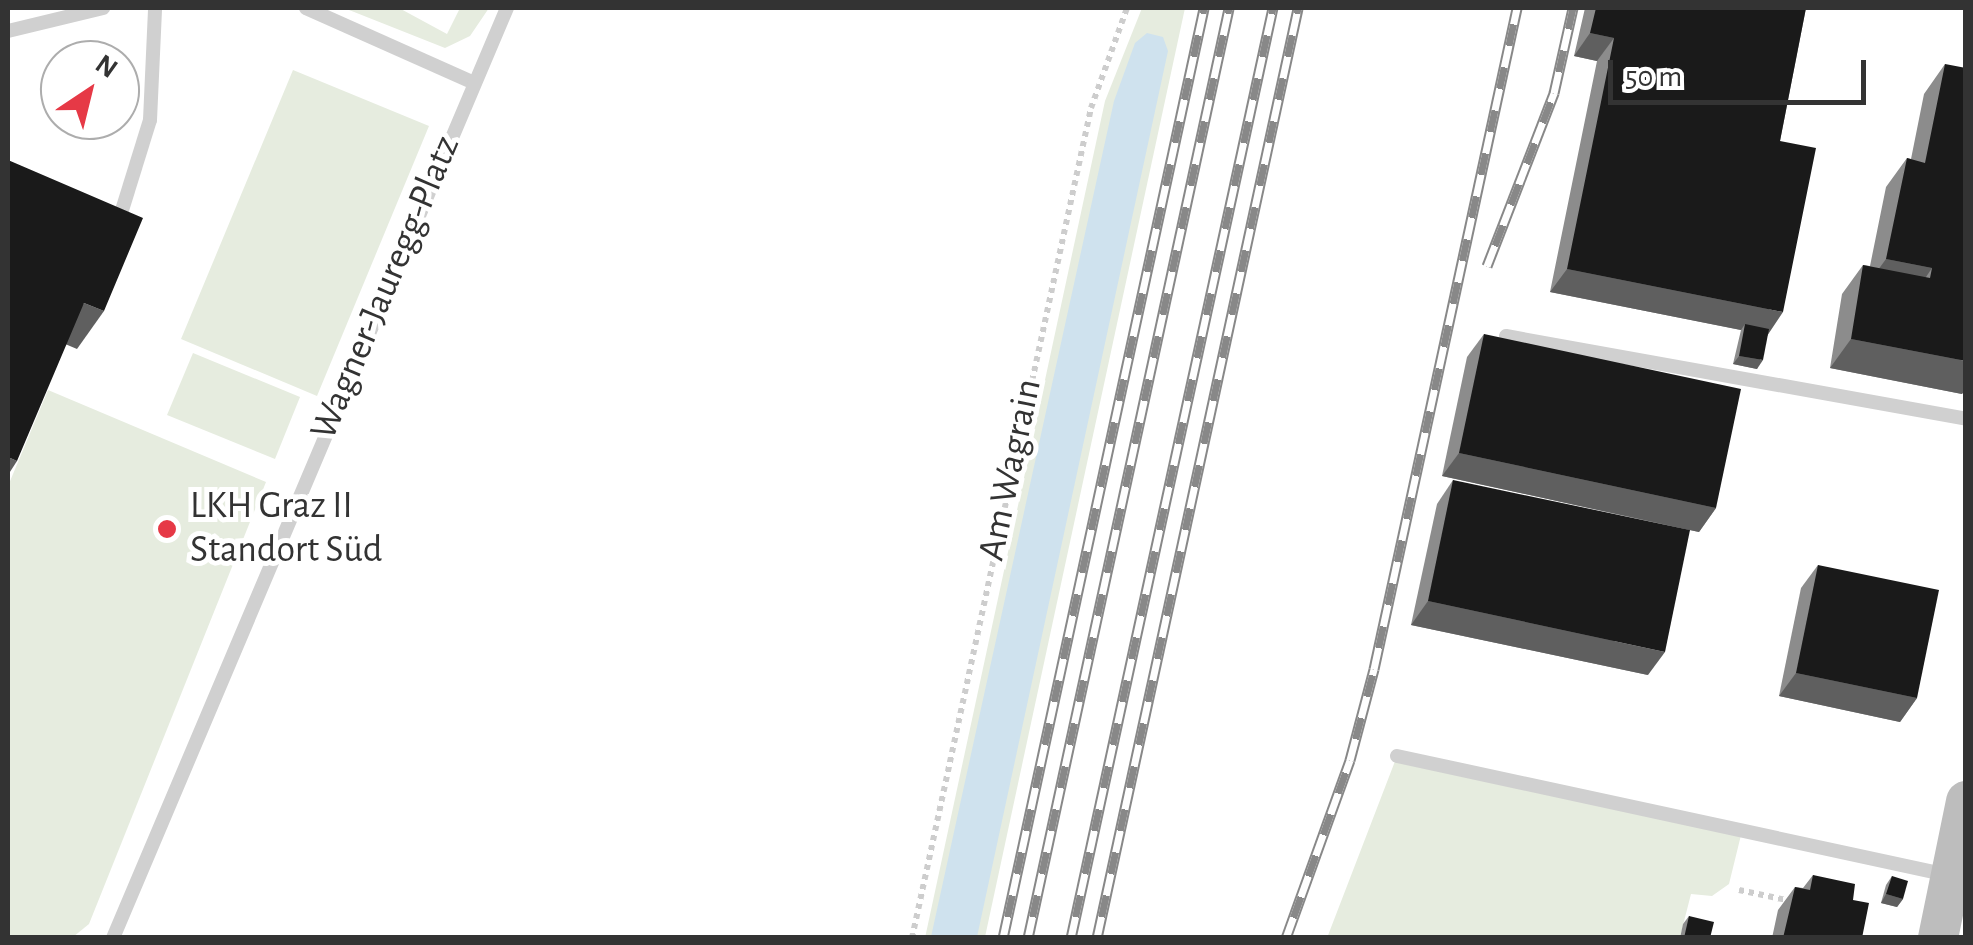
<!DOCTYPE html>
<meta charset="utf-8">
<style>
body{margin:0}
#map{position:relative;width:1973px;height:945px;overflow:hidden;background:#fff;font-family:"Alegreya Sans",sans-serif}
div>[style]{position:absolute}
[style*='--x']{left:calc(var(--x)*1px);top:calc(var(--y)*1px);width:calc(var(--w)*1px);rotate:calc(var(--a)*1deg)}
.green>*{inset:0;background:#e6ecdf}
.water>*{inset:0;background:#cfe2ee}
.path>*{height:6px;margin-top:-3px;transform-origin:0;background:repeating-linear-gradient(90deg,#cdcdcd 0 5px,transparent 0 10px)}
.lane>*{height:14px;margin:-7px;padding:0 7px;transform-origin:7px;border-radius:7px;background:#d0d0d0}
.secondary>*{height:40px;margin:-20px;padding:0 20px;transform-origin:20px;border-radius:20px;background:#bdbdbd}
.rail>*{height:11px;margin-top:-5.5px;transform-origin:0;background:repeating-linear-gradient(90deg,#fff 0 22px,#888 0 44px);box-sizing:border-box;border-block:2px solid #888}
.wall>*{inset:0;background:#8c8c8c}
.shaded-wall>*{inset:0;background:#5f5f5f}
.building>*{inset:0;background:#1a1a1a}
.dots>*{width:28px;height:28px;translate:-50% -50%;box-sizing:border-box;border:5px solid #fff;border-radius:50%}
span{translate:-50% -50%;white-space:nowrap;text-align:center;line-height:1.15;-webkit-text-stroke:10px #fff;paint-order:stroke}
.street-label{font-size:38px;color:#333}
.poi-label{font-size:38px;color:#333}
.left{translate:0 -50%;text-align:left}
.frame{position:absolute;inset:0;border:10px solid #333;pointer-events:none}
.north{position:absolute;left:40px;top:40px;width:100px;height:100px;box-sizing:border-box;background:#fff;border:2px solid #adadad;border-radius:50%;rotate:35deg;font-size:28px;font-weight:700;line-height:40px;text-align:center;color:#333}
.north::after{content:'';display:block;margin:auto;width:35px;height:45px;background:#e63946;clip-path:polygon(50% 0,100% 100%,50% 72%,0 100%)}
.scale{position:absolute;left:1608px;top:60px;width:258px;height:45px;box-sizing:border-box;border:5px solid #333;border-top:0;padding-left:12px;font-size:30px;line-height:35px;white-space:nowrap;color:#333;-webkit-text-stroke:8px #fff;paint-order:stroke}
</style>
<div id="map">
<div class="green">
<div style="clip-path:polygon(344px 8px,399px 8px,447px 34px,460px 8px,489px 8px,470px 36px,445px 48px)"></div>
<div style="clip-path:polygon(1142px 8px,1185px 8px,985px 937px,925px 938px,1105px 101px)"></div>
<div style="clip-path:polygon(293px 70px,429px 126px,317px 396px,181px 339px)"></div>
<div style="clip-path:polygon(193px 353px,300px 397px,275px 459px,167px 415px)"></div>
<div style="clip-path:polygon(48px 390px,266px 482px,89px 924px,73px 937px,8px 937px,8px 486px)"></div>
<div style="clip-path:polygon(1397px 756px,1742px 831px,1729px 884px,1712px 896px,1691px 894px,1680px 937px,1327px 938px)"></div>
</div>
<div class="water">
<div style="clip-path:polygon(1147px 33px,1163px 37px,1168px 51px,977px 937px,931px 937px,1114px 101px,1135px 43px)"></div>
</div>
<div class="path">
<div style="--x:1739;--y:890;--w:53;--a:11.9"></div>
<div style="--x:912;--y:938;--w:849;--a:-77.83"></div>
<div style="--x:1091;--y:108;--w:106;--a:-70.2"></div>
</div>
<div class="lane">
<div style="--x:306;--y:8;--w:182;--a:24"></div>
<div style="--x:8;--y:31;--w:98;--a:-13.6"></div>
<div style="--x:119;--y:220;--w:105;--a:-72.8"></div>
<div style="--x:150;--y:120;--w:112;--a:-87.4"></div>
<div style="--x:1506;--y:336;--w:467;--a:10.2"></div>
<div style="--x:1397;--y:756;--w:564;--a:12.19"></div>
<div style="--x:113;--y:938;--w:1010;--a:-67.04"></div>
</div>
<div class="secondary">
<div style="--x:1938;--y:938;--w:140;--a:-78.4"></div>
</div>
<div class="rail">
<div style="--x:1487;--y:266;--w:186;--a:-68.8"></div>
<div style="--x:1554;--y:93;--w:87;--a:-77.4"></div>
<div style="--x:1003;--y:938;--w:951;--a:-77.8"></div>
<div style="--x:1028;--y:938;--w:951;--a:-77.8"></div>
<div style="--x:1071;--y:938;--w:952;--a:-77.75"></div>
<div style="--x:1097;--y:938;--w:951;--a:-77.8"></div>
<div style="--x:1286;--y:938;--w:189;--a:-70.2"></div>
<div style="--x:1350;--y:760;--w:94;--a:-75.2"></div>
<div style="--x:1374;--y:669;--w:676;--a:-77.79"></div>
</div>
<div class="wall">
<div style="clip-path:polygon(1585px 8px,1806px 8px,1780px 141px,1768px 333px,1757px 369px,1733px 364px,1741px 330px,1550px 292px,1597px 61px,1574px 56px)"></div>
<div style="clip-path:polygon(1945px 64px,1962px 394px,1830px 368px,1842px 294px,1863px 265px,1870px 266px,1886px 187px,1907px 158px,1911px 159px,1924px 94px)"></div>
<div style="clip-path:polygon(1484px 334px,1716px 508px,1699px 532px,1442px 476px,1467px 357px)"></div>
<div style="clip-path:polygon(1453px 480px,1648px 675px,1411px 625px,1437px 504px)"></div>
<div style="clip-path:polygon(1818px 565px,1917px 698px,1900px 722px,1779px 696px,1801px 588px)"></div>
<div style="clip-path:polygon(1813px 875px,1853px 900px,1862px 938px,1772px 938px,1778px 910px,1795px 887px,1803px 888px)"></div>
<div style="clip-path:polygon(1892px 876px,1903px 899px,1897px 907px,1881px 903px,1886px 885px)"></div>
<div style="clip-path:polygon(1689px 916px,1710px 938px,1680px 938px,1683px 924px)"></div>
</div>
<div class="shaded-wall">
<div style="clip-path:polygon(1590px 33px,1614px 38px,1597px 61px,1574px 56px)"></div>
<div style="clip-path:polygon(1886px 259px,1932px 268px,1912px 298px,1865px 288px)"></div>
<div style="clip-path:polygon(1567px 269px,1783px 312px,1767px 336px,1745px 324px,1741px 330px,1550px 292px)"></div>
<div style="clip-path:polygon(84px 303px,104px 311px,77px 349px,58px 341px)"></div>
<div style="clip-path:polygon(1851px 339px,1966px 361px,1966px 390px,1962px 394px,1830px 368px)"></div>
<div style="clip-path:polygon(1739px 356px,1763px 360px,1757px 369px,1733px 364px)"></div>
<div style="clip-path:polygon(1459px 453px,1716px 508px,1699px 532px,1442px 476px)"></div>
<div style="clip-path:polygon(8px 457px,17px 461px,8px 475px)"></div>
<div style="clip-path:polygon(1428px 601px,1665px 652px,1648px 675px,1411px 625px)"></div>
<div style="clip-path:polygon(1796px 673px,1917px 698px,1900px 722px,1779px 696px)"></div>
<div style="clip-path:polygon(1886px 894px,1903px 899px,1897px 907px,1881px 903px)"></div>
</div>
<div class="building">
<div style="clip-path:polygon(1596px 8px,1806px 8px,1780px 141px,1816px 148px,1783px 312px,1567px 269px,1614px 38px,1590px 33px)"></div>
<div style="clip-path:polygon(1945px 64px,1966px 68px,1966px 361px,1851px 339px,1863px 265px,1930px 278px,1932px 268px,1886px 259px,1907px 158px,1925px 163px)"></div>
<div style="clip-path:polygon(8px 160px,143px 218px,104px 311px,84px 303px,17px 461px,8px 457px)"></div>
<div style="clip-path:polygon(1745px 324px,1769px 329px,1763px 360px,1739px 356px)"></div>
<div style="clip-path:polygon(1484px 334px,1741px 389px,1716px 508px,1459px 453px)"></div>
<div style="clip-path:polygon(1453px 480px,1690px 530px,1665px 652px,1428px 601px)"></div>
<div style="clip-path:polygon(1818px 565px,1939px 590px,1917px 698px,1796px 673px)"></div>
<div style="clip-path:polygon(1813px 875px,1855px 884px,1853px 900px,1869px 903px,1862px 938px,1783px 938px,1795px 887px,1810px 890px)"></div>
<div style="clip-path:polygon(1892px 876px,1908px 881px,1903px 899px,1886px 894px)"></div>
<div style="clip-path:polygon(1689px 916px,1714px 922px,1710px 938px,1684px 938px)"></div>
</div>
<div class="dots">
<div style="left:167px;top:529px;background:#e63946"></div>
</div>
<div class="street-label">
<span style="left:386px;top:288px;rotate:-67deg">Wagner-Jauregg-Platz</span>
<span style="left:1011px;top:470px;rotate:-78deg">Am Wagrain</span>
</div>
<div class="poi-label">
<span class="left" style="left:190px;top:529px">LKH Graz II<br>Standort Süd</span>
</div>
<div class="frame"></div>
<div class="north">N</div>
<div class="scale">50 m</div>
</div>
